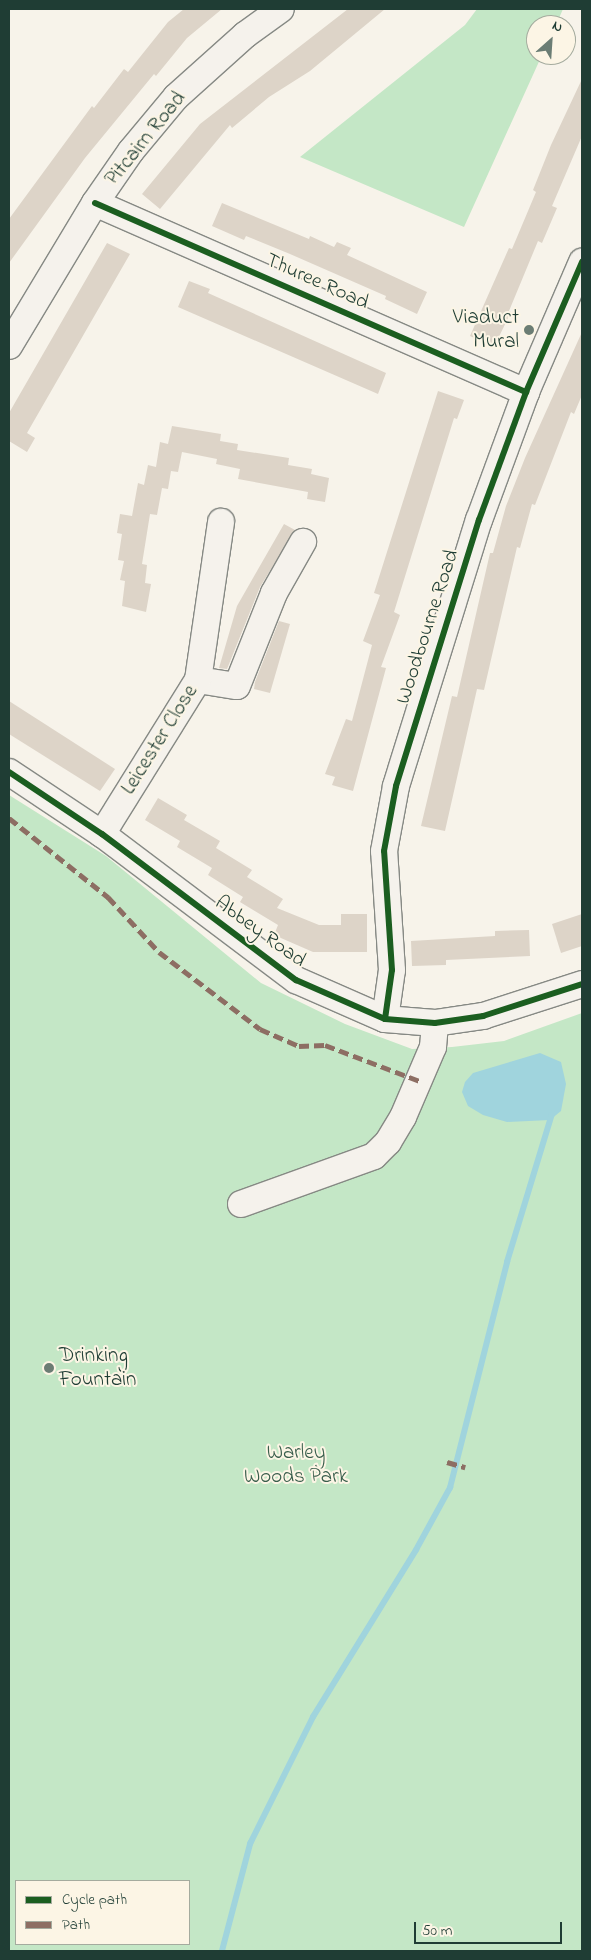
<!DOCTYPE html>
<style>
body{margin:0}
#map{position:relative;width:591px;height:1960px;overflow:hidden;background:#f7f3ea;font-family:"Indie Flower",sans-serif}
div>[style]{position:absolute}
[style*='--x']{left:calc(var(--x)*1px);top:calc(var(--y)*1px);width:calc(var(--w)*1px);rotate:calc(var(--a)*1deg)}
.green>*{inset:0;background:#c4e7c6}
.water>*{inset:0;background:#a0d4dd}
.stream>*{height:5.5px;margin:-2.75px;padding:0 2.75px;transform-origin:2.75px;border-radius:2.75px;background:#a0d4dd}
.building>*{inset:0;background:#ddd4c8}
.roads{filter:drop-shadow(1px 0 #868984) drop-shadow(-1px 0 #868984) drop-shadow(0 1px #868984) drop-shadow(0 -1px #868984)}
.minor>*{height:26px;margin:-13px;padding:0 13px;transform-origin:13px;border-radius:13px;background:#f5f2ec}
.quiet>*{height:5px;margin-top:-2.5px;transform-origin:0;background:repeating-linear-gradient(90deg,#8d6e63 0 10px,transparent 0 15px)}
.cycleway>*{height:6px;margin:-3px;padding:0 3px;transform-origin:3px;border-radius:3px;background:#1b5e20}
.dots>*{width:14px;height:14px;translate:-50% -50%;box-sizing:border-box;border:2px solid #fcf5e5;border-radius:50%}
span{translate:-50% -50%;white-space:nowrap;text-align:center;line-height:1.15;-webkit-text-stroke:4px #fcf5e5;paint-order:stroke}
.street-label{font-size:21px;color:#1f3d34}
.poi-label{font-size:21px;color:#1f3d34}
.right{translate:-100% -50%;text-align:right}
.left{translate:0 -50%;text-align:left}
.park-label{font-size:21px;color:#385d4b}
.frame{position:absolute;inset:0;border:10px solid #1f3d34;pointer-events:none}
.legend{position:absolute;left:15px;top:1880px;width:175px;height:65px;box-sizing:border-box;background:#fcf5e5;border:1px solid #a4ab9e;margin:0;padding:6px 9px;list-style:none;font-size:15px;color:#1f3d34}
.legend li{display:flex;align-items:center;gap:10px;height:25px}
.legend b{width:25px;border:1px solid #a4ab9e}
.north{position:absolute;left:526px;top:15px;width:50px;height:50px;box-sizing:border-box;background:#fcf5e5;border:1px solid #a4ab9e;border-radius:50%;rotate:26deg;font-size:14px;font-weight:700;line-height:20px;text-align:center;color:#1f3d34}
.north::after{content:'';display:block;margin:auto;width:18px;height:22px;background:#6b7d74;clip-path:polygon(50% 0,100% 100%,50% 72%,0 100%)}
.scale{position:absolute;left:414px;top:1922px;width:148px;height:22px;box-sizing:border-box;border:2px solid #1f3d34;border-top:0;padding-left:6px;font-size:15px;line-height:18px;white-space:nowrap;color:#1f3d34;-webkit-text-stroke:4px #fcf5e5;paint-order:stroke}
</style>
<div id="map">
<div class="green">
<div style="clip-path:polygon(477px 9px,563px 9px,556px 25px,536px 25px,536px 55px,542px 55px,464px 227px,300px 157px,465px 25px)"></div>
<div style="clip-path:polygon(evenodd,9px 795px,106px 856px,261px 983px,345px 1024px,412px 1049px,452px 1047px,504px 1041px,582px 1013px,582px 1951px,9px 1951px,9px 795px,16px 1881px,189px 1881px,189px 1944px,16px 1944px,16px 1881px)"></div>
</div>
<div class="water">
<div style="clip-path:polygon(540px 1053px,561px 1062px,566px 1084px,561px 1111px,550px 1120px,507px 1122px,483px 1115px,468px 1106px,462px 1092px,465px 1082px,473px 1073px)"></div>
</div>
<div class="stream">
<div style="--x:222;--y:1951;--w:111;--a:-75.3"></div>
<div style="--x:250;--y:1844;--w:142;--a:-63.6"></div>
<div style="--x:313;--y:1717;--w:196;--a:-58.3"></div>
<div style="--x:416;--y:1550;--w:71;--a:-61.3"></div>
<div style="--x:450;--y:1488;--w:233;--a:-75.8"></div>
<div style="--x:507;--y:1262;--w:155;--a:-73.1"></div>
</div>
<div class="building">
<div style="clip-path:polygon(184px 9px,222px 9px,187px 38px,156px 76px,154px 74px,85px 158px,9px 263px,9px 219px,92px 106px,94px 108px,124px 69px,128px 72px,168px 22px)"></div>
<div style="clip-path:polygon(348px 9px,385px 9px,310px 71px,269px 97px,232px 128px,230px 125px,160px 209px,142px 194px,200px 124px)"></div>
<div style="clip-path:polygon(582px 79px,582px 136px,552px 206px,557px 208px,542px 243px,538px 241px,509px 311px,511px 312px,494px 347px,470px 336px,509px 248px,512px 249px,536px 192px,533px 190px,551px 145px)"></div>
<div style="clip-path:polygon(222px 203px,309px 239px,310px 236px,334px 247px,337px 242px,351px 248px,347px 255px,427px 292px,417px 314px,385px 299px,386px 296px,290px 254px,246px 236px,244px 240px,212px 226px)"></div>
<div style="clip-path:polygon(107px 243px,130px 254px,27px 433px,35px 438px,27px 452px,9px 441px,9px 413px)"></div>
<div style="clip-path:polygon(189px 281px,210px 289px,208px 293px,386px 373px,378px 394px,178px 307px)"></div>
<div style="clip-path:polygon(582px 332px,582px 395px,574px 414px,571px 412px,535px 505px,532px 504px,520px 548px,517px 547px,484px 690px,477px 689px,445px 831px,421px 826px,452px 696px,457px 697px,490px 553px,493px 553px,506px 506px,525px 458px)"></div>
<div style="clip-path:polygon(438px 391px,464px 400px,457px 419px,454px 418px,394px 612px,400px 615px,381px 667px,386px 668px,353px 791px,332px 785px,335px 777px,325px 774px,346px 719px,352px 721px,372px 645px,363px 641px,380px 595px,374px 593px)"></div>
<div style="clip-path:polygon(172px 426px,221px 434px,220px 441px,238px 444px,237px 450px,289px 458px,288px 465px,312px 469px,311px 474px,329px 478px,325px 502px,307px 499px,308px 492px,238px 479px,240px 469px,216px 464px,217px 459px,182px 452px,178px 472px,171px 471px,168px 489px,162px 488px,157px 515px,150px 514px,142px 564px,147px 565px,145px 583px,151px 584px,146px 612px,122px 606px,125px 581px,120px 580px,124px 561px,118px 560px,122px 534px,117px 533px,120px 514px,132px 516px,138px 483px,144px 485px,148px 465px,156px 467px,160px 442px,168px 444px)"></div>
<div style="clip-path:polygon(284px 524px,295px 530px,260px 587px,227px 669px,219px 668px,237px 606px)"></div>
<div style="clip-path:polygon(279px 621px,290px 624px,270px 693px,254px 689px,255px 682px)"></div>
<div style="clip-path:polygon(9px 701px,115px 769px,100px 791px,9px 734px)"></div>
<div style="clip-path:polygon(158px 798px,187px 815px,184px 820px,220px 841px,216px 848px,252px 870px,247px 877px,283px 899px,277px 908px,319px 925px,341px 925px,341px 914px,367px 914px,367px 952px,313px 952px,274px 935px,278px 925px,240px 902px,243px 897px,208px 875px,212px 868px,177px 847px,180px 841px,145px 820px)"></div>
<div style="clip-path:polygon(582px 914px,582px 946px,561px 953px,552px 924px)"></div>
<div style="clip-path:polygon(529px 930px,530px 956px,446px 960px,446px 965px,412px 966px,411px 941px,495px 936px,495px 931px)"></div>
</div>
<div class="roads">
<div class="minor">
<div style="--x:95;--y:203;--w:471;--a:23.7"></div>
<div style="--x:9;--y:346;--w:167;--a:-59"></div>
<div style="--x:95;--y:203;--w:63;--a:-55.3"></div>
<div style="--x:131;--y:151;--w:70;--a:-50.2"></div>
<div style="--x:176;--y:97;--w:93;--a:-41.9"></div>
<div style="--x:245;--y:35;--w:44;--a:-35.8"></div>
<div style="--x:198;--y:680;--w:39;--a:9"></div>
<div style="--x:237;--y:686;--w:100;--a:-68.3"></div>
<div style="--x:274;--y:593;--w:59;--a:-60.4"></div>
<div style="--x:9;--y:772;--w:112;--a:33.7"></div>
<div style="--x:102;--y:834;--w:243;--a:37"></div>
<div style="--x:296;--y:980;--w:97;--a:23.7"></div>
<div style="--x:385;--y:1019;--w:50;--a:4.6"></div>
<div style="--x:435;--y:1023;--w:49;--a:-8.3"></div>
<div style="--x:483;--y:1016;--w:104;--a:-17.9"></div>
<div style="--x:102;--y:834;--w:181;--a:-58.1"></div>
<div style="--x:198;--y:680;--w:160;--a:-81.7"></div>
<div style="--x:385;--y:1019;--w:49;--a:-81.9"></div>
<div style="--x:392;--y:970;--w:119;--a:-93.8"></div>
<div style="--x:384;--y:851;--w:66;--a:-79.5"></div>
<div style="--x:396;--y:786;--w:279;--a:-72.7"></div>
<div style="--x:479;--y:520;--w:136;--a:-69.8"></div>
<div style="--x:526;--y:392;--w:142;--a:-66.7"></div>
<div style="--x:241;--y:1204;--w:141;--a:-19.8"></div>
<div style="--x:374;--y:1156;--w:20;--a:-45"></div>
<div style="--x:388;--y:1142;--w:29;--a:-59"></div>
<div style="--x:403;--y:1117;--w:76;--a:-66.8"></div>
<div style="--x:433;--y:1047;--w:24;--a:-85"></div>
</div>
</div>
<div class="quiet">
<div style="--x:9;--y:818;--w:127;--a:38.6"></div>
<div style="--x:108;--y:897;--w:75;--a:47.2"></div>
<div style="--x:159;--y:952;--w:127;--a:37.3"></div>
<div style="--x:260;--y:1029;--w:43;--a:23.6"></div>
<div style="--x:299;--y:1046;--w:26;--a:-2"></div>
<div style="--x:325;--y:1045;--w:102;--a:20.8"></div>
<div style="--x:447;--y:1462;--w:19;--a:16"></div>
</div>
<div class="cycleway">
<div style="--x:95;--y:203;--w:471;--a:23.7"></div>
<div style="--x:9;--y:772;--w:112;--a:33.7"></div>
<div style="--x:102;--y:834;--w:243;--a:37"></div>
<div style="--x:296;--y:980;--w:97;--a:23.7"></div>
<div style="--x:385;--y:1019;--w:50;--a:4.6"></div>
<div style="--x:435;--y:1023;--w:49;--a:-8.3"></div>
<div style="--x:483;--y:1016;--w:104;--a:-17.9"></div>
<div style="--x:385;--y:1019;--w:49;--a:-81.9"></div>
<div style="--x:392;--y:970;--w:119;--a:-93.8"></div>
<div style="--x:384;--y:851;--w:66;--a:-79.5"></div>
<div style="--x:396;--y:786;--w:279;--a:-72.7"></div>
<div style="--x:479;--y:520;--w:136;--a:-69.8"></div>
<div style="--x:526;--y:392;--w:142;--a:-66.7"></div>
</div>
<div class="dots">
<div style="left:529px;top:330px;background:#6b7d74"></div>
<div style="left:49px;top:1368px;background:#6b7d74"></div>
</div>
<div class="street-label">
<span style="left:146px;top:139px;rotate:-51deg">Pitcairn Road</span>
<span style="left:317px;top:282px;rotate:24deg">Thuree Road</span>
<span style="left:428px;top:627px;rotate:-72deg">Woodbourne Road</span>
<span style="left:160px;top:740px;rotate:-58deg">Leicester Close</span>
<span style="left:260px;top:932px;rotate:36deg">Abbey Road</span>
</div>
<div class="poi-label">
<span class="right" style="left:519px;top:330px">Viaduct<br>Mural</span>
<span class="left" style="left:59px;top:1368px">Drinking<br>Fountain</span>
</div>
<div class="park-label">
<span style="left:296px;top:1465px">Warley<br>Woods Park</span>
</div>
<div class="frame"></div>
<ul class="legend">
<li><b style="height:6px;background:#1b5e20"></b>Cycle path</li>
<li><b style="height:6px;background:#8d6e63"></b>Path</li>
</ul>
<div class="north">N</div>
<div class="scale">50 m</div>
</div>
